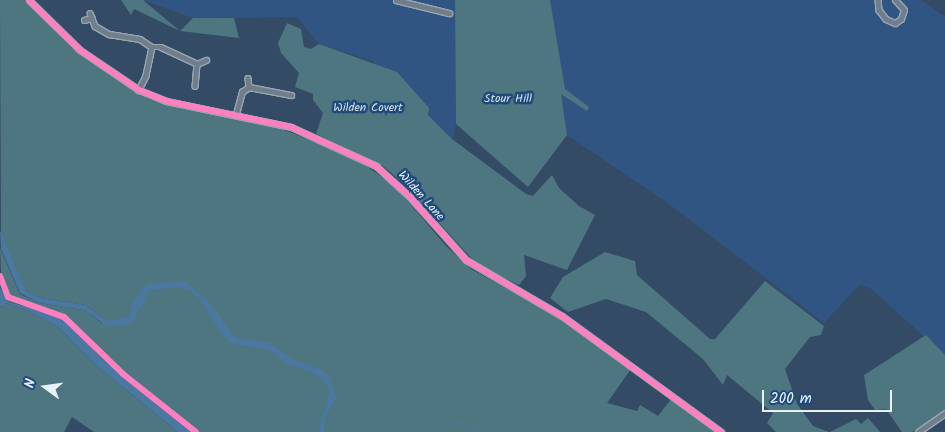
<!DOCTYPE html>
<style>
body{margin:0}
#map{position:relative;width:945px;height:432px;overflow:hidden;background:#344b65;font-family:Kalam,sans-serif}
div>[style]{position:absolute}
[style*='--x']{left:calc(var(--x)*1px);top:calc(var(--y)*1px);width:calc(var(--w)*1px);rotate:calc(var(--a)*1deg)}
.built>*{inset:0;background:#315582}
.green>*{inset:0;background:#4e7681}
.water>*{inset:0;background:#4b78a0}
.stream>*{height:1px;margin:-0.5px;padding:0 0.5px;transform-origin:0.5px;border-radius:0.5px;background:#4b78a0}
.roads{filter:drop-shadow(1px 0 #9aa6b3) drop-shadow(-1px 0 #9aa6b3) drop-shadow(0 1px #9aa6b3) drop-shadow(0 -1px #9aa6b3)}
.minor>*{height:4.5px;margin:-2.25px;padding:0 2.25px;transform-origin:2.25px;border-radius:2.25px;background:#707e8c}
.tertiary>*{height:5px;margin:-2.5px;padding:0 2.5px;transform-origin:2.5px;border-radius:2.5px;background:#707e8c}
.cycleway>*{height:6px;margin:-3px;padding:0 3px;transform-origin:3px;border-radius:3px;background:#ff80c0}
span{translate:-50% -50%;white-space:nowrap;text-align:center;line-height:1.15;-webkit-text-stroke:5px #1f4a7a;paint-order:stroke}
.park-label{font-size:12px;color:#d2e0e7}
.street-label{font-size:12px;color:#e8f1f8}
.north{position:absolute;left:20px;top:362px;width:50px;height:50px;-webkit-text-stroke:4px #1f4a7a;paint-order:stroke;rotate:284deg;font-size:14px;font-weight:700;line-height:20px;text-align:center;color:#e8f1f8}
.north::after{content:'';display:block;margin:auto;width:18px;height:22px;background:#e8f1f8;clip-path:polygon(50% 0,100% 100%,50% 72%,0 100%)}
.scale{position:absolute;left:762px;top:390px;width:130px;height:22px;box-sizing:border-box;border:2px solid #e8f1f8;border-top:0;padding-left:6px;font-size:15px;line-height:18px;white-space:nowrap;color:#e8f1f8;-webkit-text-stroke:4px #1f4a7a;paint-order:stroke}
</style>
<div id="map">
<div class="built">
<div style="clip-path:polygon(143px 0,455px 0,456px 124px,452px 139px,372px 61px,319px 44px,297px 17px,193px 18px)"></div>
<div style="clip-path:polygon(547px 0,921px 0,945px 17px,945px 355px,870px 288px,860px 284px,824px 323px,668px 203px,567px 135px)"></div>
</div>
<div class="green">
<div style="clip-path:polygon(0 0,26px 0,71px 47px,147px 98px,183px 109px,269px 124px,355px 158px,395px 186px,446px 246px,471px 269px,560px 318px,631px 369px,607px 403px,637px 411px,640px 405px,658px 416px,672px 398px,715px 432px,194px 432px,103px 360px,65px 318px,44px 309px,7px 302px,2px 294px,0 248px,20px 294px,39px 303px,84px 310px,102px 323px,103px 318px,86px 305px,41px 298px,26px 291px,1px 237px)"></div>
<div style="clip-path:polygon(121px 0,143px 0,180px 31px,193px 18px,234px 18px,239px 38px,180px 31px,134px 9px,131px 15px)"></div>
<div style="clip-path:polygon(455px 0,550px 0,565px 89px,589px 107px,587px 111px,561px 94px,567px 135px,528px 187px,456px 124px)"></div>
<div style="clip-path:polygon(287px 23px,301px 29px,304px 47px,311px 49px,319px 44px,397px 72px,429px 108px,428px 115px,452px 139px,526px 194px,533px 196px,552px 175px,559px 188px,579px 206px,595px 215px,567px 270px,524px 255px,526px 276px,519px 285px,492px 272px,472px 259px,403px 183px,383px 166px,316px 134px,323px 113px,313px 100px,313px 94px,295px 87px,299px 73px,281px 53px,278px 43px)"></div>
<div style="clip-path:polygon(605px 252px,635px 261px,637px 275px,710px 339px,715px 339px,765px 281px,824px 326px,821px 335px,810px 337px,785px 369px,797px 404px,813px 426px,829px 432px,776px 432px,767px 423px,773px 413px,727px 375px,723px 385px,703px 359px,646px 312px,606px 299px,568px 312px,550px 298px,563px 277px)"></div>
<div style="clip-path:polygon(5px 303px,27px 310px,58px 327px,98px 367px,178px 432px,94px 432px,72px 417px,64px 432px,0 432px,0 306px,4px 307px)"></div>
<div style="clip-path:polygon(926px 335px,945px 355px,945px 411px,912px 432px,902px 432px,886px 409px,875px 410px,868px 400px,864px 375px)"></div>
<div style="clip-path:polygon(868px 418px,880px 432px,830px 432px,856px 419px,861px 424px)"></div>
</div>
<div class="water">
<div style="clip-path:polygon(0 231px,26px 291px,41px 298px,86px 305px,107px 321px,129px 317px,132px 304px,147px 284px,184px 281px,208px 301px,236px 338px,269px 343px,293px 360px,318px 368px,329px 376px,336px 398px,325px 418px,324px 432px,320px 432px,320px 427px,330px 391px,325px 382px,314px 373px,288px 364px,268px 349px,233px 344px,222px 334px,199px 298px,190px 290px,177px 287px,151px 290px,146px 293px,144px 304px,138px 309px,135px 320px,127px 325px,107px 326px,84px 310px,39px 303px,20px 293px,1px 249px)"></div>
<div style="clip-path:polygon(0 287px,7px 302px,48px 311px,65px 318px,103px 360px,194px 432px,178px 432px,161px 418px,98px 367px,58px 327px,27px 310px,5px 303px,5px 307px,0 306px)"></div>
</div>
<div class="stream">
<div style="--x:450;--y:422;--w:16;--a:4"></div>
<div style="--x:466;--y:423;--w:17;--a:33"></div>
</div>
<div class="roads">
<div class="minor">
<div style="--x:396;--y:0;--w:55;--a:13.8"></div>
<div style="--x:878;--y:0;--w:10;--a:84"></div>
<div style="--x:879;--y:10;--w:11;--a:52"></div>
<div style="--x:886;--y:19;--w:10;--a:24"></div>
<div style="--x:895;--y:23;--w:7;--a:-34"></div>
<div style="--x:901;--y:19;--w:9;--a:-72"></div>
<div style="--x:904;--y:10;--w:13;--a:-132"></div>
<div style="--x:90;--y:13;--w:14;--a:69"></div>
<div style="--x:95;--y:26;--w:16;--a:30"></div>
<div style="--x:109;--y:34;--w:31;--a:9"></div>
<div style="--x:140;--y:39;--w:14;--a:34"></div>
<div style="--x:152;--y:47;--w:30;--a:102"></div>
<div style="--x:146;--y:76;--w:16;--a:117"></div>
<div style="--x:84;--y:20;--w:8;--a:-14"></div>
<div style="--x:152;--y:47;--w:9;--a:0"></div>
<div style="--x:161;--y:47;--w:40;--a:25"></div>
<div style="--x:197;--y:64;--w:22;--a:95"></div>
<div style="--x:197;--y:64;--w:10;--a:-24"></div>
<div style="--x:248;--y:78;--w:9;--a:84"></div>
<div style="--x:236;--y:114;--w:23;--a:-75"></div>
<div style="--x:242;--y:92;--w:9;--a:-36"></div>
<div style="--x:249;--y:87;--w:43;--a:10.8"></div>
<div style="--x:918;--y:432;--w:33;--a:-35"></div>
</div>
<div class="tertiary">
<div style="--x:29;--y:0;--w:71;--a:44.4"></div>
<div style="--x:80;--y:50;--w:71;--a:34.1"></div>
<div style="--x:139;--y:90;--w:29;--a:22"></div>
<div style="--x:166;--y:101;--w:128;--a:11.7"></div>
<div style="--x:291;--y:127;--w:94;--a:24.6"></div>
<div style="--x:376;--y:166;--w:45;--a:42.3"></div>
<div style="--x:409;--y:196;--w:86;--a:48.3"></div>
<div style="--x:466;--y:260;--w:111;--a:30.3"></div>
<div style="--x:562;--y:316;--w:197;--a:36.1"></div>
</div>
</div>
<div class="cycleway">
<div style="--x:29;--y:0;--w:71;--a:44.4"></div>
<div style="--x:80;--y:50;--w:71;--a:34.1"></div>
<div style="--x:139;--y:90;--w:29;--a:22"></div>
<div style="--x:166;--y:101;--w:128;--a:11.7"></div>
<div style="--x:291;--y:127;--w:94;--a:24.6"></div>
<div style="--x:376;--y:166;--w:45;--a:42.3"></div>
<div style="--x:409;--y:196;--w:86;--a:48.3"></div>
<div style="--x:466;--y:260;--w:111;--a:30.3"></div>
<div style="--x:562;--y:316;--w:197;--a:36.1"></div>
<div style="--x:0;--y:276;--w:22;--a:69"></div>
<div style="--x:8;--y:297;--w:59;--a:19.7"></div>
<div style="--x:64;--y:317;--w:82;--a:44"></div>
<div style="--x:123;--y:374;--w:93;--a:38.5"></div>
</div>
<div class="park-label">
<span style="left:508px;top:99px">Stour Hill</span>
<span style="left:368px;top:108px">Wilden Covert</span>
</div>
<div class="street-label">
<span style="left:421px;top:196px;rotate:48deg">Wilden Lane</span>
</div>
<div class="north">N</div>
<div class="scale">200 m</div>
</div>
